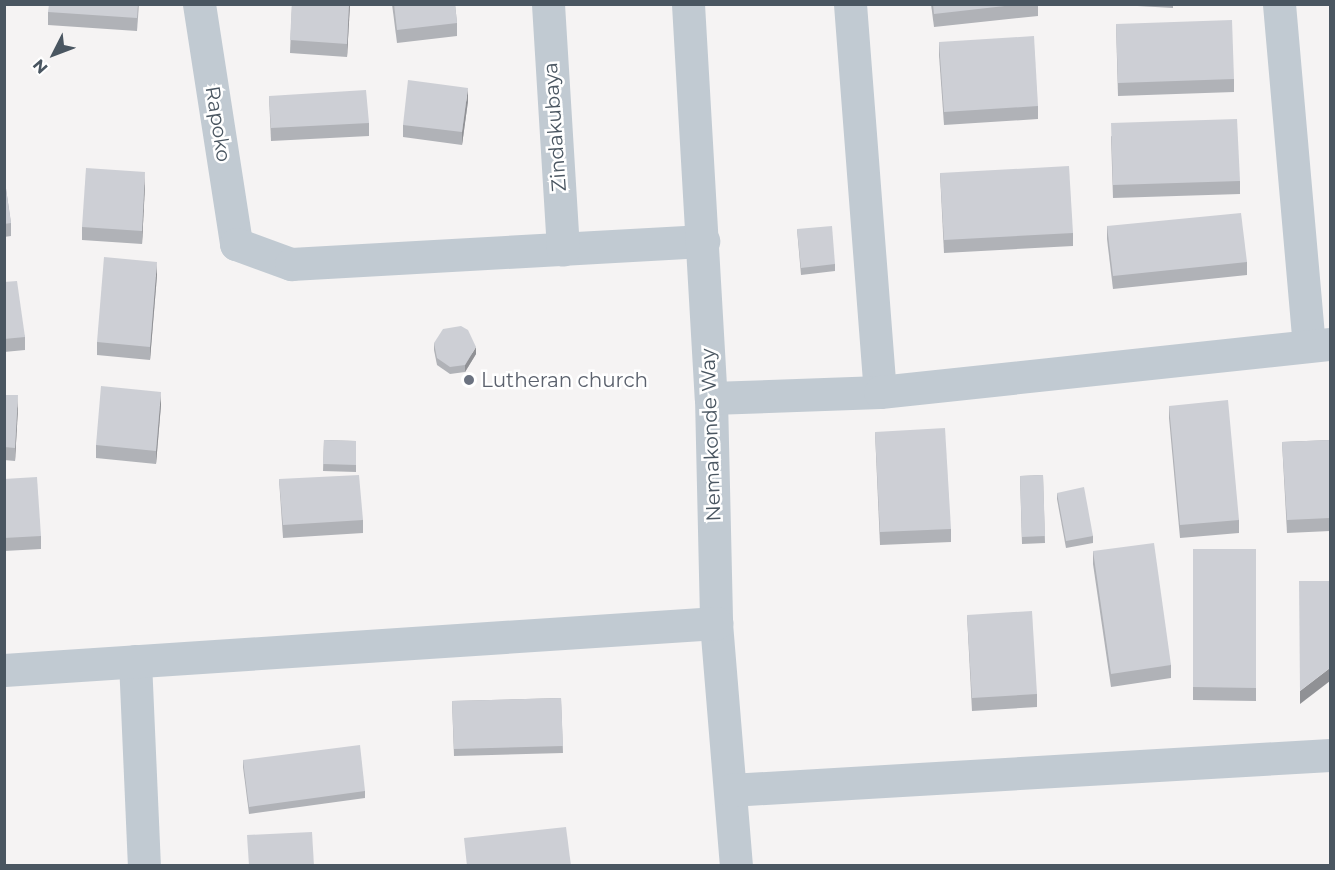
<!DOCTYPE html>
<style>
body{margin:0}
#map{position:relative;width:1335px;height:870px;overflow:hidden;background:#f5f3f3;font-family:Montserrat,sans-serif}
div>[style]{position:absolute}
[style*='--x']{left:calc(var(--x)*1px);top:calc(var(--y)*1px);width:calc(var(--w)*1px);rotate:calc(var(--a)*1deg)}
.minor>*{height:33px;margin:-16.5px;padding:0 16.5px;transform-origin:16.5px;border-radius:16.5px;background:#c1cad2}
.wall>*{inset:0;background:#b0b2b7}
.shaded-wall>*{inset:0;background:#909195}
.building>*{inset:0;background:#cdcfd5}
.dots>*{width:16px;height:16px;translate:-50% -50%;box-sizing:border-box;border:3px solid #fff;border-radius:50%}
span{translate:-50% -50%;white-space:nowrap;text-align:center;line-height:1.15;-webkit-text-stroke:5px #fff;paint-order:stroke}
.street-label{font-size:20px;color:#4a5661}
.worship-label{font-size:20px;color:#5b616d}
.left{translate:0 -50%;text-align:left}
.frame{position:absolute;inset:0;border:6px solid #4a5661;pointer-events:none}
.north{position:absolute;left:24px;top:24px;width:60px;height:60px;-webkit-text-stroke:4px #fff;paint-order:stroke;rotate:228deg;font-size:16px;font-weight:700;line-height:24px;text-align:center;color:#4a5661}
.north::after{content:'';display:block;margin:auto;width:21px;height:27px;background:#4a5661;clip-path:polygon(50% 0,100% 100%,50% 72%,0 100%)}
</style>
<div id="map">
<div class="minor">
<div style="--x:199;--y:4;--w:243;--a:81.2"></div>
<div style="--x:236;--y:244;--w:59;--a:20"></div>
<div style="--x:291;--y:264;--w:413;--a:-3.2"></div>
<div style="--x:548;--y:4;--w:246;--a:86.5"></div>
<div style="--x:688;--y:4;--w:395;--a:86.7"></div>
<div style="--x:711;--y:398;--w:225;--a:88.7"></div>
<div style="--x:716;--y:623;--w:244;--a:85.3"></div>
<div style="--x:850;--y:4;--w:389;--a:85.6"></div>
<div style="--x:1279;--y:4;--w:341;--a:85"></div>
<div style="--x:711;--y:398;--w:169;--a:-2"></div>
<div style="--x:880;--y:392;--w:453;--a:-6.1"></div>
<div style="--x:135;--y:661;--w:205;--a:87.5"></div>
<div style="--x:4;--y:670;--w:714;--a:-3.78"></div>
<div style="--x:730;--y:790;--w:601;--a:-3.34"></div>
</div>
<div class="wall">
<div style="clip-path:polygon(139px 4px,137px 31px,48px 25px,48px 12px)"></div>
<div style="clip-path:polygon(292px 4px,350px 4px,347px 57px,290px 53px)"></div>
<div style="clip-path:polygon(392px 4px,455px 4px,457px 23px,457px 36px,397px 43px)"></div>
<div style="clip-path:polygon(931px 4px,1038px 4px,1038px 16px,934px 27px)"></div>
<div style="clip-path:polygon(1102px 4px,1173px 4px,1173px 8px)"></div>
<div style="clip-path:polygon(1116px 24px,1234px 79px,1234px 92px,1118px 96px)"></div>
<div style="clip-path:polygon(939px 42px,1038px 106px,1038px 119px,944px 125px,939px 55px)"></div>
<div style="clip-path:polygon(269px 96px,369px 123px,369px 136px,271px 141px)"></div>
<div style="clip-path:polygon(468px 101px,462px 145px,403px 137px,403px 125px)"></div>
<div style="clip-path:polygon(1111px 136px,1240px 181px,1240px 194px,1113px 198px)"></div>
<div style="clip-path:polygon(940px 173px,1073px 233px,1073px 246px,944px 253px)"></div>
<div style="clip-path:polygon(4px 175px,11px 223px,11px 236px,4px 237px)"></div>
<div style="clip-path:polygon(145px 185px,142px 244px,82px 240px,82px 227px)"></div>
<div style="clip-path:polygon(1107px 226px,1247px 262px,1247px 275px,1113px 289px,1107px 239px)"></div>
<div style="clip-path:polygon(797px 229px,835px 264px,835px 271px,801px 275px)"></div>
<div style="clip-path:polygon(157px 275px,150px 360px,97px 355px,97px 342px)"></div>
<div style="clip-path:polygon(4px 282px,25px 337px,25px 350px,4px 352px)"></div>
<div style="clip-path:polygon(434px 343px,476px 354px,465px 372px,450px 374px,437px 365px,434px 350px)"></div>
<div style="clip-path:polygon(4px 395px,18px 408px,15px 461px,4px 460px)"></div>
<div style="clip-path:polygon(161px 405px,156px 464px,96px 458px,96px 445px)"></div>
<div style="clip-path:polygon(1169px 406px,1239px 520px,1239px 533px,1180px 538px,1169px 418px)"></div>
<div style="clip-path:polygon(875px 432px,951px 529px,951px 542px,880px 545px)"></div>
<div style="clip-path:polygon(324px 440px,356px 441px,356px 472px,323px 471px)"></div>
<div style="clip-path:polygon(1330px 440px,1330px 531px,1287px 533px,1282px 442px)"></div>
<div style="clip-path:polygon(1043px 475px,1045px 543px,1022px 544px,1020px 476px)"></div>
<div style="clip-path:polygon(4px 479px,41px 536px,41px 549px,4px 551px)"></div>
<div style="clip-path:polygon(279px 479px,363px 520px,363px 533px,283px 538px)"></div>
<div style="clip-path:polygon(1057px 493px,1093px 536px,1093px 543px,1066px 548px,1057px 499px)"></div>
<div style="clip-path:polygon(1193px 549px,1256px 549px,1256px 701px,1193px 700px)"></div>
<div style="clip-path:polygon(1093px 551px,1171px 665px,1171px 678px,1111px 687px,1093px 564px)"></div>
<div style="clip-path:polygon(967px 615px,1037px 694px,1037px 707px,972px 711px)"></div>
<div style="clip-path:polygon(561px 698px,563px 753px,454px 756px,452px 701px)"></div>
<div style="clip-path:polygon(243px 760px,365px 791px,365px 798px,249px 814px,243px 767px)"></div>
</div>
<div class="shaded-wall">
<div style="clip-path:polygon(349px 4px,350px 4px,347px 57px,347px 44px)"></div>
<div style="clip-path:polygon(468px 88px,468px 101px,462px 145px,462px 132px)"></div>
<div style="clip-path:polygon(145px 172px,145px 185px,142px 244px,142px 231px)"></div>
<div style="clip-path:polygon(157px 262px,157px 275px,150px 360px,150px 347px)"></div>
<div style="clip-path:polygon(476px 347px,476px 354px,465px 372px,465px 365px)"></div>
<div style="clip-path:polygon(161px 392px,161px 405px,156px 464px,156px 451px)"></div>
<div style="clip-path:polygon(18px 395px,18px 408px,15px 461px,15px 448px)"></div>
<div style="clip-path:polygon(1330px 668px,1330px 681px,1300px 704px,1300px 691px)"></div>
</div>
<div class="building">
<div style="clip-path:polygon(49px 4px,138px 4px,137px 18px,48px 12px)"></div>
<div style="clip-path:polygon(292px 4px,349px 4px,347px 44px,290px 40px)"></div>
<div style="clip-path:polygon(394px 4px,455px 4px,457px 23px,397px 30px)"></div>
<div style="clip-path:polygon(933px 4px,1023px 4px,934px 14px)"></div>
<div style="clip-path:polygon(1232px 20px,1234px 79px,1118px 83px,1116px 24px)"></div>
<div style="clip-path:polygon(1034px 36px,1038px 106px,944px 112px,939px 42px)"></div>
<div style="clip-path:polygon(408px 80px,468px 88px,462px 132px,403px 125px)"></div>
<div style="clip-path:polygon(366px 90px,369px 123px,271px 128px,269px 96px)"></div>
<div style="clip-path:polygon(1237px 119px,1240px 181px,1113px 185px,1111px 123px)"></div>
<div style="clip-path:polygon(1069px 166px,1073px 233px,944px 240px,940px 173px)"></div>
<div style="clip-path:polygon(86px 168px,145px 172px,142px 231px,82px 227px)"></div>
<div style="clip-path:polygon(4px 175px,11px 223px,4px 224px)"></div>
<div style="clip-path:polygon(1241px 213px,1247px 262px,1113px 276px,1107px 226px)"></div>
<div style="clip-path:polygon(832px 226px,835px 264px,801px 268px,797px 229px)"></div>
<div style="clip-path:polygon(104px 257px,157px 262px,150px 347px,97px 342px)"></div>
<div style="clip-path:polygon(17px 281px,25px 337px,4px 339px,4px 282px)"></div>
<div style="clip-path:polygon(461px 326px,468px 330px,476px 347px,465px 365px,450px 367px,437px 358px,434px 343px,443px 329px)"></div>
<div style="clip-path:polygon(101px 386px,161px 392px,156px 451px,96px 445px)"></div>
<div style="clip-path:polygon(4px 395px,18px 395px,15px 448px,4px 447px)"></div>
<div style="clip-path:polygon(1228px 400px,1239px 520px,1180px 525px,1169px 406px)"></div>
<div style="clip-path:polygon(945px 428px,951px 529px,880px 532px,875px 432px)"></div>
<div style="clip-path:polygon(324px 440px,356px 441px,356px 465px,323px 464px)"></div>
<div style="clip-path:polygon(1330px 440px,1330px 518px,1287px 520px,1282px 442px)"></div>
<div style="clip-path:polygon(359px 475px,363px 520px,283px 525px,279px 479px)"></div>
<div style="clip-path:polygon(1043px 475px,1045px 536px,1022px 537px,1020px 476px)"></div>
<div style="clip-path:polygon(37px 477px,41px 536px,4px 538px,4px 479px)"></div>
<div style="clip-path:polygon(1084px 487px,1093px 536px,1066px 541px,1057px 493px)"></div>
<div style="clip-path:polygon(1154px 543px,1171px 665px,1111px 674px,1093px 551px)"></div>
<div style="clip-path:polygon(1193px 549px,1256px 549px,1256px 688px,1193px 687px)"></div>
<div style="clip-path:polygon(1299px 581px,1330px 581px,1330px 668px,1300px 691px)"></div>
<div style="clip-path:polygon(1032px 611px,1037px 694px,972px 698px,967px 615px)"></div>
<div style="clip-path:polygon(561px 698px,563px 746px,454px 749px,452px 701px)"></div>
<div style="clip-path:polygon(360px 745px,365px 791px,249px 807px,243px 760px)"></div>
<div style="clip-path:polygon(566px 827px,571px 866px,467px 866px,464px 838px)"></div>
<div style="clip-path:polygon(312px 832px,314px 866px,249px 866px,247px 835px)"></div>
</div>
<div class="dots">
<div style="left:469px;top:380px;background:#6b7280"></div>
</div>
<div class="street-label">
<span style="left:218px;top:124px;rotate:81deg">Rapoko</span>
<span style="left:555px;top:127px;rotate:-94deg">Zindakubaya</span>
<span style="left:711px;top:435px;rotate:-92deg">Nemakonde Way</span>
</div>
<div class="worship-label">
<span class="left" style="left:481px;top:380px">Lutheran church</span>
</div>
<div class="frame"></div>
<div class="north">N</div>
</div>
